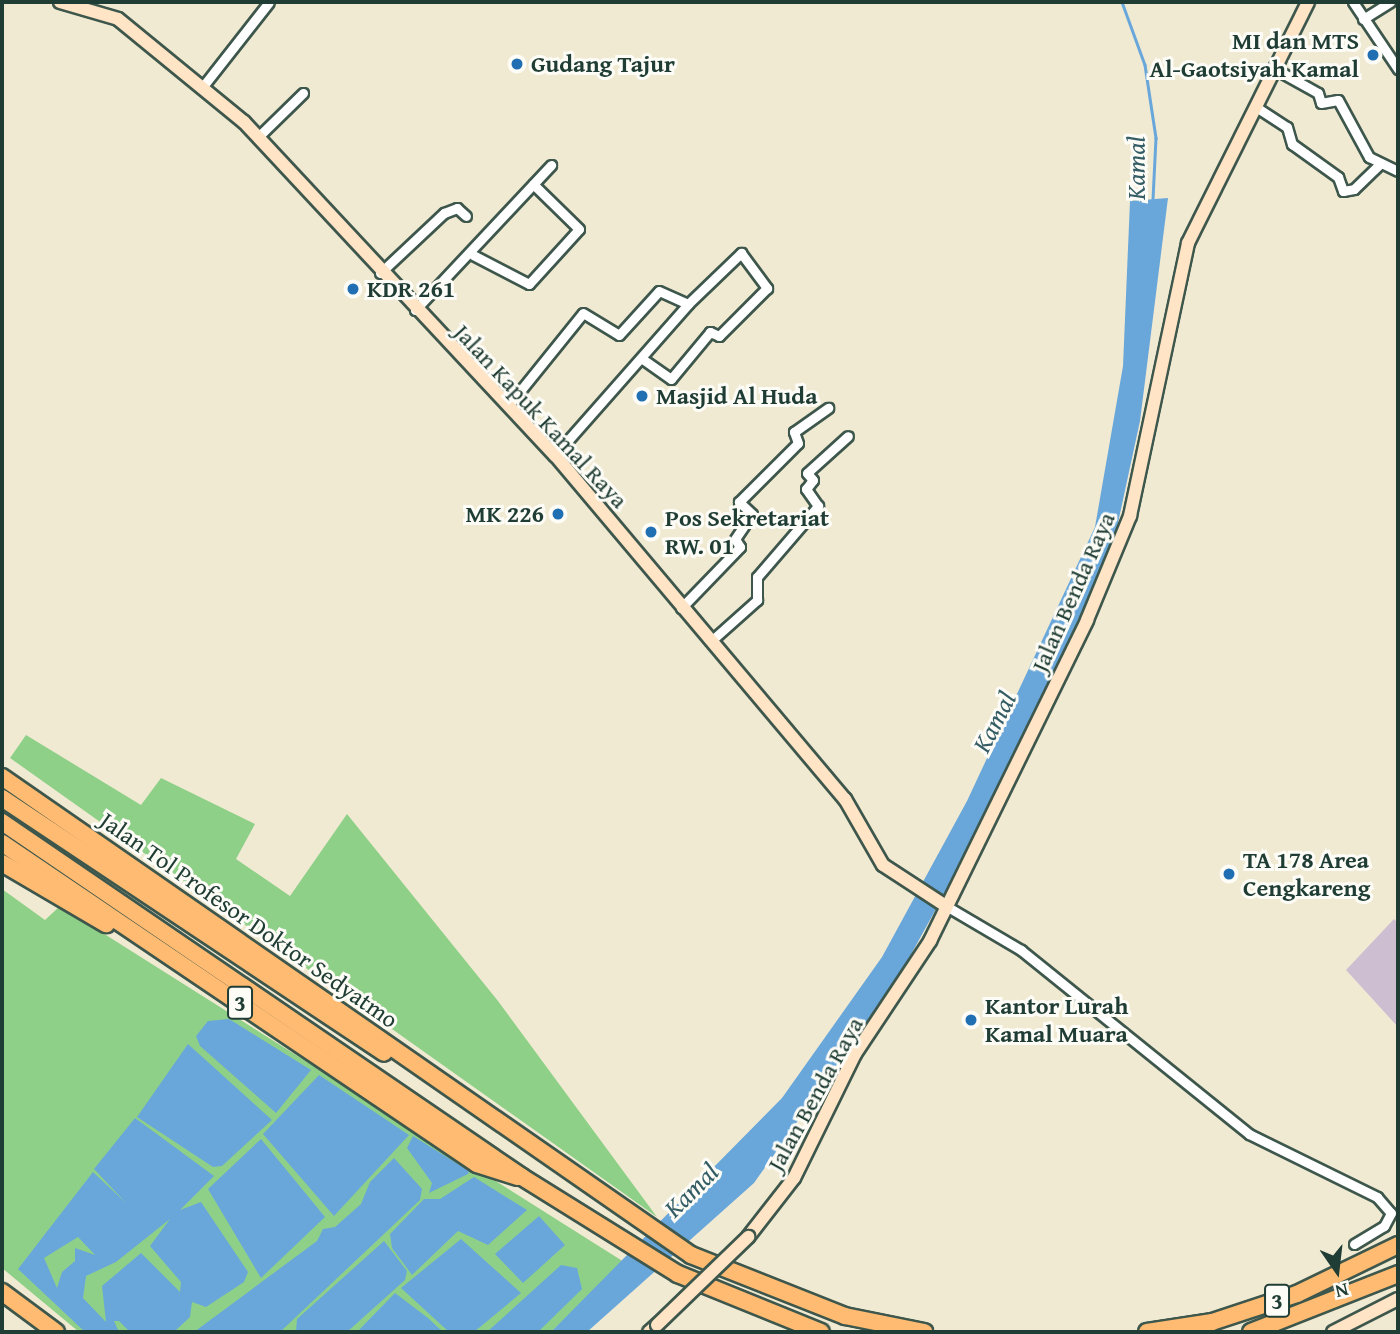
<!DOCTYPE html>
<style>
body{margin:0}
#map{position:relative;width:1400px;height:1334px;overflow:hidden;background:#f1ead3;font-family:"Gentium Book Plus",serif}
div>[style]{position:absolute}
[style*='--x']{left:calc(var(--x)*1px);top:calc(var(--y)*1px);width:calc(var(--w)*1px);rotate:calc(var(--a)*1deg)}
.industrial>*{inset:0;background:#cebed2}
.green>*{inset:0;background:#8fd088}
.water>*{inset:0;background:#69a7db}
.stream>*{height:2.5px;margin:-1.25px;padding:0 1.25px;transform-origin:1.25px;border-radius:1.25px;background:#69a7db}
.roads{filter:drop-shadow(2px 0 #3e574c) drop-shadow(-2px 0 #3e574c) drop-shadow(0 2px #3e574c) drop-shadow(0 -2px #3e574c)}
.minor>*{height:9px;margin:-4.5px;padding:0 4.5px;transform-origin:4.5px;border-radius:4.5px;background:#fff}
.secondary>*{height:12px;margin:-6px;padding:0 6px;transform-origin:6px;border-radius:6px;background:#ffe4c6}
.motorway>*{height:16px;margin:-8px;padding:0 8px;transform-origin:8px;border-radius:8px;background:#ffbb71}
.bridges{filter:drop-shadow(2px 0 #3e574c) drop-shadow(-2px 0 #3e574c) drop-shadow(0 2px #3e574c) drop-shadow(0 -2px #3e574c)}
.secondary-bridge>*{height:12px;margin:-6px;padding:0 6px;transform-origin:6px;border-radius:6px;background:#ffe4c6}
.dots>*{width:19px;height:19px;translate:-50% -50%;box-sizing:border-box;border:4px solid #fdfcf7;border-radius:50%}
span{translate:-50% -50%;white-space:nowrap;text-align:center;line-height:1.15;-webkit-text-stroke:6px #fdfcf7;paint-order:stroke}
.shield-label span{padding:2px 5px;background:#fdfcf7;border:2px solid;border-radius:5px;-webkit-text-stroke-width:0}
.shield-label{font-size:23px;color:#1f3d34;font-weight:700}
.poi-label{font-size:24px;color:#1f3d34;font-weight:700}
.right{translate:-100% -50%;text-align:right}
.left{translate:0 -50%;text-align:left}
.street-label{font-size:24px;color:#1f3d34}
.water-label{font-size:26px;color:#355d66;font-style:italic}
.frame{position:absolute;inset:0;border:4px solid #1f3d34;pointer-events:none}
.north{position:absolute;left:1302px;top:1236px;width:70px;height:70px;-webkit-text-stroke:5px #fdfcf7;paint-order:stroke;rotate:166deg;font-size:19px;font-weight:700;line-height:28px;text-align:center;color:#1f3d34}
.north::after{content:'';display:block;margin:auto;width:24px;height:32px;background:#1f3d34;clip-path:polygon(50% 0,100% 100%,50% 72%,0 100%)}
</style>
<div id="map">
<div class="industrial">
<div style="clip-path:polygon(1394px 919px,1398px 923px,1398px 1027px,1346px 970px)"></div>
</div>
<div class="green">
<div style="clip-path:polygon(26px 735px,141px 805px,161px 778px,255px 824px,236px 859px,290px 896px,347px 814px,498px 1001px,657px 1217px,10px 758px)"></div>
<div style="clip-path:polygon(2px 889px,45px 920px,60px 906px,624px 1262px,551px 1332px,79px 1332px,2px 1268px)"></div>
</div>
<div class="water">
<div style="clip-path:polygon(1168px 198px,1140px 421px,1113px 546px,976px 836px,897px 980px,754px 1183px,587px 1332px,551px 1332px,782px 1098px,882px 957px,967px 801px,1095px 527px,1123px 366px,1130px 201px)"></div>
<div style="clip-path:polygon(229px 1019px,311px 1070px,276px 1113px,200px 1046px,196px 1036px,208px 1021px)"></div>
<div style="clip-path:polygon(188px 1044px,272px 1120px,222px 1166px,213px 1167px,137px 1117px)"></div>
<div style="clip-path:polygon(319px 1075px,409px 1135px,334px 1216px,263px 1134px)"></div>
<div style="clip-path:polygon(evenodd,135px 1118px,214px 1176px,180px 1210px,201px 1202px,248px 1272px,244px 1282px,206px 1307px,192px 1302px,190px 1317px,174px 1332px,130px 1332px,119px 1321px,114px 1321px,119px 1332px,85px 1332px,18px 1269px,93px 1172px,126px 1203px,94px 1169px,135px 1118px,170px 1219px,150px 1246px,181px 1282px,180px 1292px,141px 1253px,102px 1286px,106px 1322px,83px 1298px,86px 1276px,116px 1262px,170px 1219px,135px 1118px,78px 1237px,95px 1255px,75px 1248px,75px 1261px,62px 1272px,57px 1288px,44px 1258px,78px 1237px)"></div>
<div style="clip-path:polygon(413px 1136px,469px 1171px,468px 1174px,429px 1193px,432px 1183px,407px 1148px)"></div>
<div style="clip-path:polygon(261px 1139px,325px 1217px,261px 1278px,208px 1189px)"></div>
<div style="clip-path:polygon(394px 1158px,422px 1189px,420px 1200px,280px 1332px,194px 1332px,317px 1241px,323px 1229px,335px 1227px,361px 1204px,370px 1182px)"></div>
<div style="clip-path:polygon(474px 1177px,527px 1210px,488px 1245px,458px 1231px,412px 1275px,392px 1248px,390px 1234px,424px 1199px,440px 1199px)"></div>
<div style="clip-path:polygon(539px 1216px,565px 1245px,523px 1283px,495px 1254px)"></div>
<div style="clip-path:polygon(461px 1239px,521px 1293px,474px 1332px,449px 1332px,401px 1288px)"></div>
<div style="clip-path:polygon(384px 1241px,407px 1271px,405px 1280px,347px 1332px,296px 1332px,297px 1319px)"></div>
<div style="clip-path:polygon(561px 1265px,577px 1268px,582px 1289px,538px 1332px,487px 1332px)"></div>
<div style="clip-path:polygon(395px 1293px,428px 1318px,443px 1332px,357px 1332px)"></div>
</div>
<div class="stream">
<div style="--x:1122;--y:2;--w:67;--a:69.9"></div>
<div style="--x:1145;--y:65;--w:74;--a:81.4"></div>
<div style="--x:1156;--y:138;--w:62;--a:92.8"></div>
</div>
<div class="roads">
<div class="minor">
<div style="--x:1353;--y:2;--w:81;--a:56.1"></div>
<div style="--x:1363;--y:19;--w:32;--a:-32"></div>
<div style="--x:1275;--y:69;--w:49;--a:29.2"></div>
<div style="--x:1318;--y:93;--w:10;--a:73"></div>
<div style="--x:1321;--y:103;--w:17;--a:-10"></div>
<div style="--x:1338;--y:100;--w:65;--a:61.5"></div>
<div style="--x:1369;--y:157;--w:32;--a:26"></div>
<div style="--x:204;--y:85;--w:105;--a:-51.9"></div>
<div style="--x:1256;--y:107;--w:37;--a:33"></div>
<div style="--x:1287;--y:127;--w:18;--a:74"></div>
<div style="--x:1292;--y:144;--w:57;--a:35.7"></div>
<div style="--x:1338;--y:177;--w:15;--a:70"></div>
<div style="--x:1343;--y:191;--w:11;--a:-10"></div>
<div style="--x:1354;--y:189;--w:37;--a:-44"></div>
<div style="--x:258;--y:137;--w:63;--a:-44.4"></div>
<div style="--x:473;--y:255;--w:63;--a:27.4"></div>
<div style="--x:529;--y:284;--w:74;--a:-47.7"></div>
<div style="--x:579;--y:229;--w:64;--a:-135.6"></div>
<div style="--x:380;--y:273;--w:88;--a:-43.2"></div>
<div style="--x:444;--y:213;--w:14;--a:-21"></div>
<div style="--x:457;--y:208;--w:12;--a:42"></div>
<div style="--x:415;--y:310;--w:199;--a:-46.8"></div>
<div style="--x:508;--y:406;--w:119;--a:-51.1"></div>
<div style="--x:583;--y:313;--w:42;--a:31.4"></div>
<div style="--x:619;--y:335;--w:59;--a:-47.7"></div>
<div style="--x:659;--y:291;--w:32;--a:24"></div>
<div style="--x:688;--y:304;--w:74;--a:-43.9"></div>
<div style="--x:741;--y:253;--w:44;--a:53.4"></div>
<div style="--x:767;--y:288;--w:68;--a:135"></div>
<div style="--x:719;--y:336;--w:10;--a:-156"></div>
<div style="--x:710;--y:332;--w:61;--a:129.7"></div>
<div style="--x:671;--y:379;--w:35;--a:-145"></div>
<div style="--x:555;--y:455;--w:201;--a:-48.6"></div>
<div style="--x:681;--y:608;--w:85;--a:-46"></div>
<div style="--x:740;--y:547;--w:9;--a:-122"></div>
<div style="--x:735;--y:539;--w:30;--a:-56"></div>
<div style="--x:752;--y:514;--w:18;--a:-137"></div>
<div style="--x:739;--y:502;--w:83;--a:-45"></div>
<div style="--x:798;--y:443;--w:12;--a:-110"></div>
<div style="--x:794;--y:432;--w:42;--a:-35.2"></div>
<div style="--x:711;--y:641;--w:62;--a:-41.7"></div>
<div style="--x:757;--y:600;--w:23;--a:-90"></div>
<div style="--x:757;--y:577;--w:94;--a:-49.3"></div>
<div style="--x:818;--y:506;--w:21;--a:-125"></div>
<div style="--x:806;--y:489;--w:11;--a:-52"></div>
<div style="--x:813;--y:480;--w:9;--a:-131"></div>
<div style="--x:807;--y:473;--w:55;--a:-42.1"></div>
<div style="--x:946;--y:906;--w:87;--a:30.4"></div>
<div style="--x:1021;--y:950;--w:293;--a:38.9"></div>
<div style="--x:1249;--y:1134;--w:143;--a:26.2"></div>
<div style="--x:1377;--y:1197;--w:21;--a:49"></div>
<div style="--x:1391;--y:1213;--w:15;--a:118"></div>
<div style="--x:1384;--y:1226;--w:35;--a:149"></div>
</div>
<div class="secondary">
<div style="--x:60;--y:2;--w:60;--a:16.3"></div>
<div style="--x:118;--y:19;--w:163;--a:39.3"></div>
<div style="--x:244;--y:122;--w:456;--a:47"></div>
<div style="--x:555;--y:455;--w:450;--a:49.9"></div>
<div style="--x:845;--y:799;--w:76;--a:60.1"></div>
<div style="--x:883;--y:865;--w:75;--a:33.1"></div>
<div style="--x:748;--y:1237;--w:75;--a:-52.1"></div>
<div style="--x:794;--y:1178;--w:138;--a:-63.8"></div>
<div style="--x:855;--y:1054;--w:136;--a:-56.4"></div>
<div style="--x:930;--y:941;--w:357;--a:-63.9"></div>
<div style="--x:1087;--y:620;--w:113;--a:-67.5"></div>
<div style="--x:1130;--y:516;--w:279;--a:-78"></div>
<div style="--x:1188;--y:243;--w:269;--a:-63.5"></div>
<div style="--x:649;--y:1332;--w:11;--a:-41"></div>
<div style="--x:1333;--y:1332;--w:73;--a:-26.9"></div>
</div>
<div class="motorway">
<div style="--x:2;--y:777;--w:839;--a:34.75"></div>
<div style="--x:691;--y:1255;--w:166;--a:21.6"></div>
<div style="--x:845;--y:1316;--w:81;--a:11.4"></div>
<div style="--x:2;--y:798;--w:459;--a:33.7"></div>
<div style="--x:2;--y:822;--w:630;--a:34.32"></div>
<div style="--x:522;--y:1177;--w:184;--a:31.9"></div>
<div style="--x:678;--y:1274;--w:154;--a:22.1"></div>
<div style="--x:2;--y:843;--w:573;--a:34.05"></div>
<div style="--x:477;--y:1164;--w:43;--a:17.6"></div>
<div style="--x:2;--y:863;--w:121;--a:30.4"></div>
<div style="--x:2;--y:1292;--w:67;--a:36.5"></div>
<div style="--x:1147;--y:1332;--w:66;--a:-8.7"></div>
<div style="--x:1212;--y:1322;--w:89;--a:-18.2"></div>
<div style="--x:1297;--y:1294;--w:112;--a:-25.9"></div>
<div style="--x:1251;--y:1332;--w:158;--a:-21.5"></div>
</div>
</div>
<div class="bridges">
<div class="secondary-bridge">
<div style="--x:657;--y:1325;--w:127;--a:-44"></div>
</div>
</div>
<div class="dots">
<div style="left:1373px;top:55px;background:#1f6fb2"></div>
<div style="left:517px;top:64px;background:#1f6fb2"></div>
<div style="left:353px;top:289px;background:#1f6fb2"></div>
<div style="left:642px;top:396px;background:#1f6fb2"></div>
<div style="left:558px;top:514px;background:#1f6fb2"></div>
<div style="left:651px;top:532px;background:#1f6fb2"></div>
<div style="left:1229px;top:874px;background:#1f6fb2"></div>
<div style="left:971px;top:1020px;background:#1f6fb2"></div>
</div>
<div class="shield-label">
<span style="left:240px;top:1003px">3</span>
<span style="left:1277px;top:1301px">3</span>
</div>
<div class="poi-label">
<span class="right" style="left:1359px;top:55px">MI dan MTS<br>Al-Gaotsiyah Kamal</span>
<span class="left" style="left:531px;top:64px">Gudang Tajur</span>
<span class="left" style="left:367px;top:289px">KDR 261</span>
<span class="left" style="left:656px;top:396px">Masjid Al Huda</span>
<span class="right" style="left:544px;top:514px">MK 226</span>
<span class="left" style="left:665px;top:532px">Pos Sekretariat<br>RW. 01</span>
<span class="left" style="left:1243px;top:874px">TA 178 Area<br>Cengkareng</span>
<span class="left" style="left:985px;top:1020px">Kantor Lurah<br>Kamal Muara</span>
</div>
<div class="street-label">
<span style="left:541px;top:416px;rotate:47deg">Jalan Kapuk Kamal Raya</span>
<span style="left:1073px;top:592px;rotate:-66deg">Jalan Benda Raya</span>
<span style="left:249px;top:920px;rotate:35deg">Jalan Tol Profesor Doktor Sedyatmo</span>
<span style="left:815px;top:1094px;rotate:-61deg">Jalan Benda Raya</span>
</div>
<div class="water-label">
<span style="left:1136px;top:168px;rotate:-90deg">Kamal</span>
<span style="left:994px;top:722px;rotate:-63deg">Kamal</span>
<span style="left:691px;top:1190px;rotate:-45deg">Kamal</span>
</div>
<div class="frame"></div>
<div class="north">N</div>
</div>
